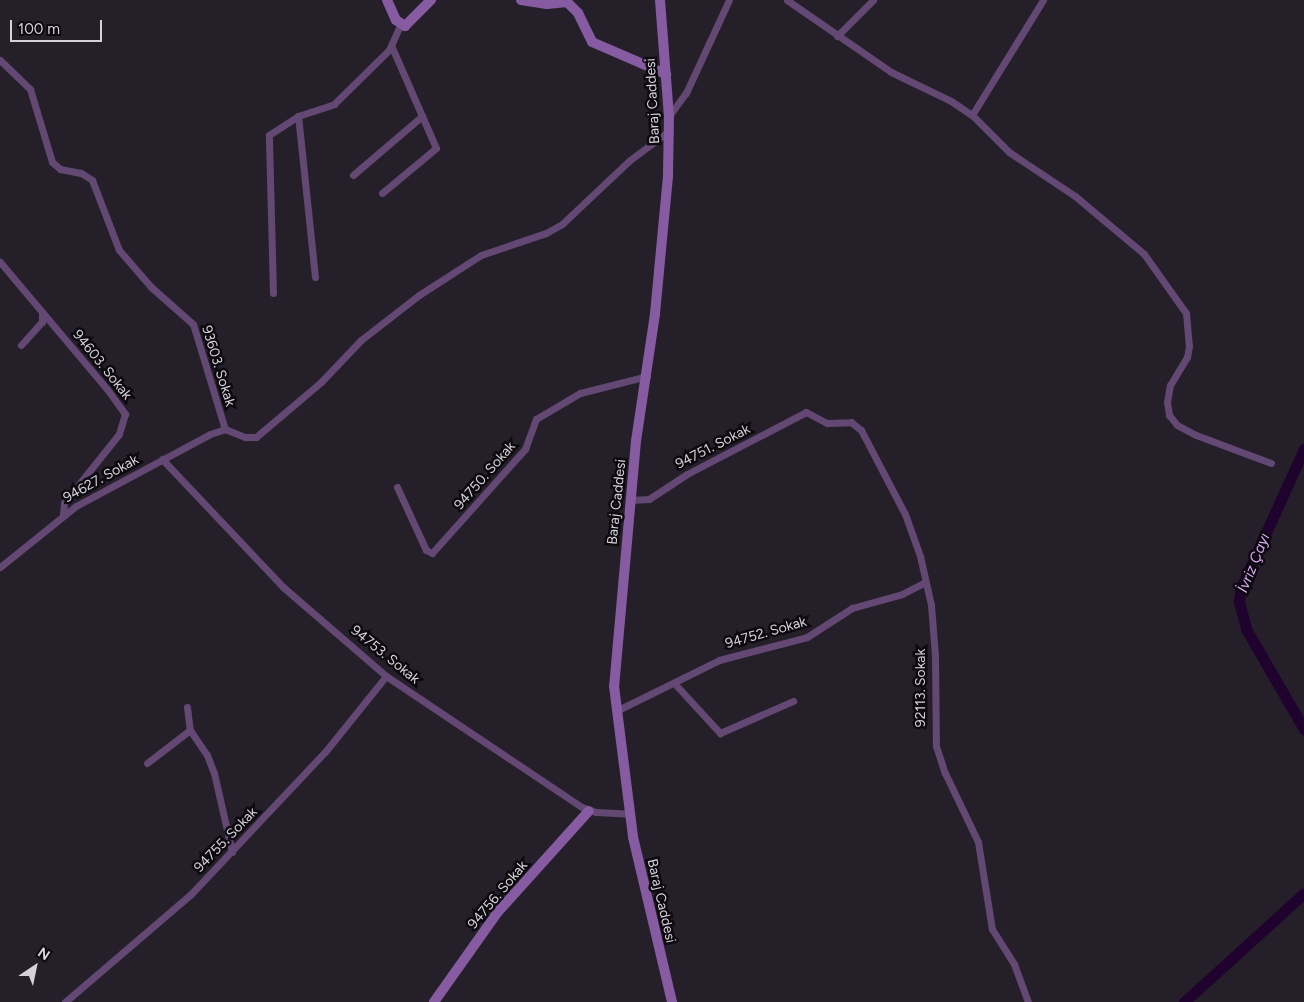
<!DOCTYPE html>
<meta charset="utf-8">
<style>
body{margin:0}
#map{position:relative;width:1304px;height:1002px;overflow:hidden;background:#251f2a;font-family:Figtree,sans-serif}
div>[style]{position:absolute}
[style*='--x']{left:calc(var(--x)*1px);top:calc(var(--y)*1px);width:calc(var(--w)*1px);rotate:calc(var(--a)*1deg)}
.river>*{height:11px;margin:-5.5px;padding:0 5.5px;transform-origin:5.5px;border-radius:5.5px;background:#1f022e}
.street>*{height:7px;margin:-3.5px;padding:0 3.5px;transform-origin:3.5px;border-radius:3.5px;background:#624873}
.secondary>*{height:10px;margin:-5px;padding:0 5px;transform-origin:5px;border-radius:5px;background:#875ba1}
span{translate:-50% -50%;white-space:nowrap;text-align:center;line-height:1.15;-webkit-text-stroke:5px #0d0a0f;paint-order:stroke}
.street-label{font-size:14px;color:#d5d1d9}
.water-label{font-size:15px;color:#d9adf6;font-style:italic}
.north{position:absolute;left:10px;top:942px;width:50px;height:50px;-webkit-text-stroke:4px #0d0a0f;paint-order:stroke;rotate:34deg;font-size:14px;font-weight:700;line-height:20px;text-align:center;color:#d5d1d9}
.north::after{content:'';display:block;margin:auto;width:18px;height:22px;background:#d5d1d9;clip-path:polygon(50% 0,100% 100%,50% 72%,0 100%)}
.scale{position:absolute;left:10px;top:20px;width:92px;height:22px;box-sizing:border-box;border:2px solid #d5d1d9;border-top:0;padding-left:6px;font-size:15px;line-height:18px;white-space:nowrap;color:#d5d1d9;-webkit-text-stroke:4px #0d0a0f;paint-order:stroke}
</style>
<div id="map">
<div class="river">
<div style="--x:1304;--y:449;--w:152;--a:114.5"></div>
<div style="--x:1241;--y:587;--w:15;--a:98"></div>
<div style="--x:1239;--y:602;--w:28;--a:75"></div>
<div style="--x:1246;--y:629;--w:116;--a:59.9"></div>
<div style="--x:1184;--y:1002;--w:162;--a:-42.2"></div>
</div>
<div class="street">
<div style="--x:787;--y:0;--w:126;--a:34.7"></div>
<div style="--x:891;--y:72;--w:67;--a:25.8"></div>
<div style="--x:951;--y:101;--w:25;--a:34"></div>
<div style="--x:972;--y:115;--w:52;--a:45"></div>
<div style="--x:1009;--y:152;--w:79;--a:33.7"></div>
<div style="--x:1075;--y:196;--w:90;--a:40"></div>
<div style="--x:1144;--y:254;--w:72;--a:54.6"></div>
<div style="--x:1186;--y:313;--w:33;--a:85"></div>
<div style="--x:1189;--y:346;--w:11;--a:100"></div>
<div style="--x:1187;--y:357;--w:33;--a:121"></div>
<div style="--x:1170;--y:385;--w:17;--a:100"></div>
<div style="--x:1167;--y:402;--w:13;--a:81"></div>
<div style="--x:1169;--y:415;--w:13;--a:51"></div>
<div style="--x:1177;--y:425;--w:21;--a:28"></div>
<div style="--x:1196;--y:435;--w:80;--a:20.5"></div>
<div style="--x:837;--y:36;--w:51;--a:-45"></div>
<div style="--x:0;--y:60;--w:42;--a:44"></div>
<div style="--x:30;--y:89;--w:76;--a:73.2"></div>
<div style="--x:52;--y:162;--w:11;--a:41"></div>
<div style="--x:60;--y:169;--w:21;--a:11"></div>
<div style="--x:81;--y:173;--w:13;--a:32"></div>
<div style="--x:92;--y:180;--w:75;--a:68.9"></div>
<div style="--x:119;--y:250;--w:49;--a:49.1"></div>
<div style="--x:151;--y:287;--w:56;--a:41.4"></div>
<div style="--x:193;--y:324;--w:110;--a:73.1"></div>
<div style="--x:972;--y:115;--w:135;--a:-58.3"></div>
<div style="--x:669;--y:116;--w:29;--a:-54"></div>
<div style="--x:686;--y:93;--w:102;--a:-65.2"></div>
<div style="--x:353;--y:175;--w:91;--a:-40.5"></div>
<div style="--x:382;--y:193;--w:70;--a:-39.8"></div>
<div style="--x:436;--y:148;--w:112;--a:-113.6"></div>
<div style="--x:0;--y:262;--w:166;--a:49.9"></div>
<div style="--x:107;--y:389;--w:31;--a:54"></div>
<div style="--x:125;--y:414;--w:21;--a:107"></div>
<div style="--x:119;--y:434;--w:88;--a:128.6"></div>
<div style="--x:64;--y:503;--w:11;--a:95"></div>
<div style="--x:315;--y:277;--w:162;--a:-96"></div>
<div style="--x:298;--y:116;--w:38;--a:-18"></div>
<div style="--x:334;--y:104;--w:77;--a:-44.5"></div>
<div style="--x:389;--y:50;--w:30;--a:-66"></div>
<div style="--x:273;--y:293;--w:158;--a:-91.5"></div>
<div style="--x:269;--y:135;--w:35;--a:-33"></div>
<div style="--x:21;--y:345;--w:31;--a:-48"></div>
<div style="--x:42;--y:322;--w:9;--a:-90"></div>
<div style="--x:162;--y:459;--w:176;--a:46.6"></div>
<div style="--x:283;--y:587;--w:136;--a:40.8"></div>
<div style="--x:386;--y:676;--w:236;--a:33.8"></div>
<div style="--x:582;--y:807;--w:15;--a:20"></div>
<div style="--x:596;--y:812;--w:34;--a:3"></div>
<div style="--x:397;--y:487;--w:69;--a:65.3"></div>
<div style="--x:426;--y:550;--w:7;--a:27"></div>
<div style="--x:432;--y:553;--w:140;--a:-48.2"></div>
<div style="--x:525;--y:449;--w:32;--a:-70"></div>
<div style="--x:536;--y:419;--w:51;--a:-30.6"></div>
<div style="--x:580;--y:393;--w:69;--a:-14.2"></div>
<div style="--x:631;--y:500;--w:18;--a:-3"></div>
<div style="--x:649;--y:499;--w:45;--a:-33.3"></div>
<div style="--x:687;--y:474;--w:134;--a:-27.5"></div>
<div style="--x:806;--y:412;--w:24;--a:28"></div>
<div style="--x:827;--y:423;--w:24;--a:-2"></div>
<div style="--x:851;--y:422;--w:13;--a:39"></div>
<div style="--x:861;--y:430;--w:95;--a:62.4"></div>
<div style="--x:905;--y:514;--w:45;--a:70.3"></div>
<div style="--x:920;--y:556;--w:50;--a:77.3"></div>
<div style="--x:931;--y:605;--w:51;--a:85.5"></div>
<div style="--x:935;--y:656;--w:90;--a:89.4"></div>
<div style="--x:936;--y:746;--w:28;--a:72"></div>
<div style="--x:945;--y:773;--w:76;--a:64.4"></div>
<div style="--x:978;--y:842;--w:88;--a:80.9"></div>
<div style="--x:992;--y:929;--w:41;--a:57.8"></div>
<div style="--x:1014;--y:964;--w:40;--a:69.8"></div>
<div style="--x:0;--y:567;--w:97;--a:-38.8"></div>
<div style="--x:76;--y:506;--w:152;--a:-28.2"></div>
<div style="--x:210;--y:434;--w:16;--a:-18"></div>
<div style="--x:225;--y:429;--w:22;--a:22"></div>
<div style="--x:245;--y:437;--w:11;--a:0"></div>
<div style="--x:256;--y:437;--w:85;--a:-40.2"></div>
<div style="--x:321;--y:382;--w:58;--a:-46.4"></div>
<div style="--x:361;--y:340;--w:73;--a:-37.8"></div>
<div style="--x:419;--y:295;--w:74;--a:-32.8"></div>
<div style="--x:481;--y:255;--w:69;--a:-18.7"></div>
<div style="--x:546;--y:233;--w:18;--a:-29"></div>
<div style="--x:562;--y:224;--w:93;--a:-43.3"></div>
<div style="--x:630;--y:160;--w:49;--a:-36.6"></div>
<div style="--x:675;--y:684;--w:67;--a:47.4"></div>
<div style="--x:720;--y:733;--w:80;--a:-23.7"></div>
<div style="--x:187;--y:707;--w:23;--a:83"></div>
<div style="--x:190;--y:730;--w:30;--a:56"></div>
<div style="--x:207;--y:755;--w:19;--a:69"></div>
<div style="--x:214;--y:773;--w:81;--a:77.2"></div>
<div style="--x:616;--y:711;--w:115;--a:-26.3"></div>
<div style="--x:719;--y:660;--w:91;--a:-14.6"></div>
<div style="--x:807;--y:637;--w:54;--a:-32.8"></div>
<div style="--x:852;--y:608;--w:52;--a:-15.6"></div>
<div style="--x:902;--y:594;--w:25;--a:-27"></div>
<div style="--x:147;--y:763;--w:54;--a:-37.5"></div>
<div style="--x:65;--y:1002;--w:166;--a:-40.6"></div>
<div style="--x:191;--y:894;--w:195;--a:-46.7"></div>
<div style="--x:325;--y:752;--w:97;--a:-51.2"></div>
</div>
<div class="secondary">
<div style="--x:387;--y:0;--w:22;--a:66"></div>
<div style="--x:396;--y:20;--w:11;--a:34"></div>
<div style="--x:405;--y:26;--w:37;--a:-45"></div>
<div style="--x:521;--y:0;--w:26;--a:9"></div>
<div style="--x:547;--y:4;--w:20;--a:-6"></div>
<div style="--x:567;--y:2;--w:16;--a:45"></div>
<div style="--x:578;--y:13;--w:32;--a:64"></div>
<div style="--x:592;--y:42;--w:81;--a:23.4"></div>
<div style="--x:660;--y:0;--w:116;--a:85.6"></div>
<div style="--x:669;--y:116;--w:60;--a:91"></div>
<div style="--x:668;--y:176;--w:139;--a:95.4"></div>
<div style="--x:655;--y:314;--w:128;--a:98.5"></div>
<div style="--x:636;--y:441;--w:246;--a:95.1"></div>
<div style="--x:614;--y:686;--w:152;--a:82.8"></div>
<div style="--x:633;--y:837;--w:170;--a:76.7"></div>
<div style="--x:434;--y:1002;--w:109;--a:-54.7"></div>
<div style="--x:497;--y:913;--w:137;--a:-48"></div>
</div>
<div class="street-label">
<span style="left:653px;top:101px;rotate:-93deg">Baraj Caddesi</span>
<span style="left:102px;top:365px;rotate:51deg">94603. Sokak</span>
<span style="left:218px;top:366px;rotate:73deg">93603. Sokak</span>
<span style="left:713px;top:447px;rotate:-27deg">94751. Sokak</span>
<span style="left:485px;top:476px;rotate:-49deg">94750. Sokak</span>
<span style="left:101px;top:479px;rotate:-29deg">94627. Sokak</span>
<span style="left:617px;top:502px;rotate:-84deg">Baraj Caddesi</span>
<span style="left:766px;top:633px;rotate:-16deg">94752. Sokak</span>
<span style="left:385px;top:655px;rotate:39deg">94753. Sokak</span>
<span style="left:921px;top:688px;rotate:-90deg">92113. Sokak</span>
<span style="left:226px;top:840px;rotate:-46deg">94755. Sokak</span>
<span style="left:498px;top:895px;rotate:-50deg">94756. Sokak</span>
<span style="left:661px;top:901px;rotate:77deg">Baraj Caddesi</span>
</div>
<div class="water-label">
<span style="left:1254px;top:563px;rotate:-68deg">İvriz Çayı</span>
</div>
<div class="north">N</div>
<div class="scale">100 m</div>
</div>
